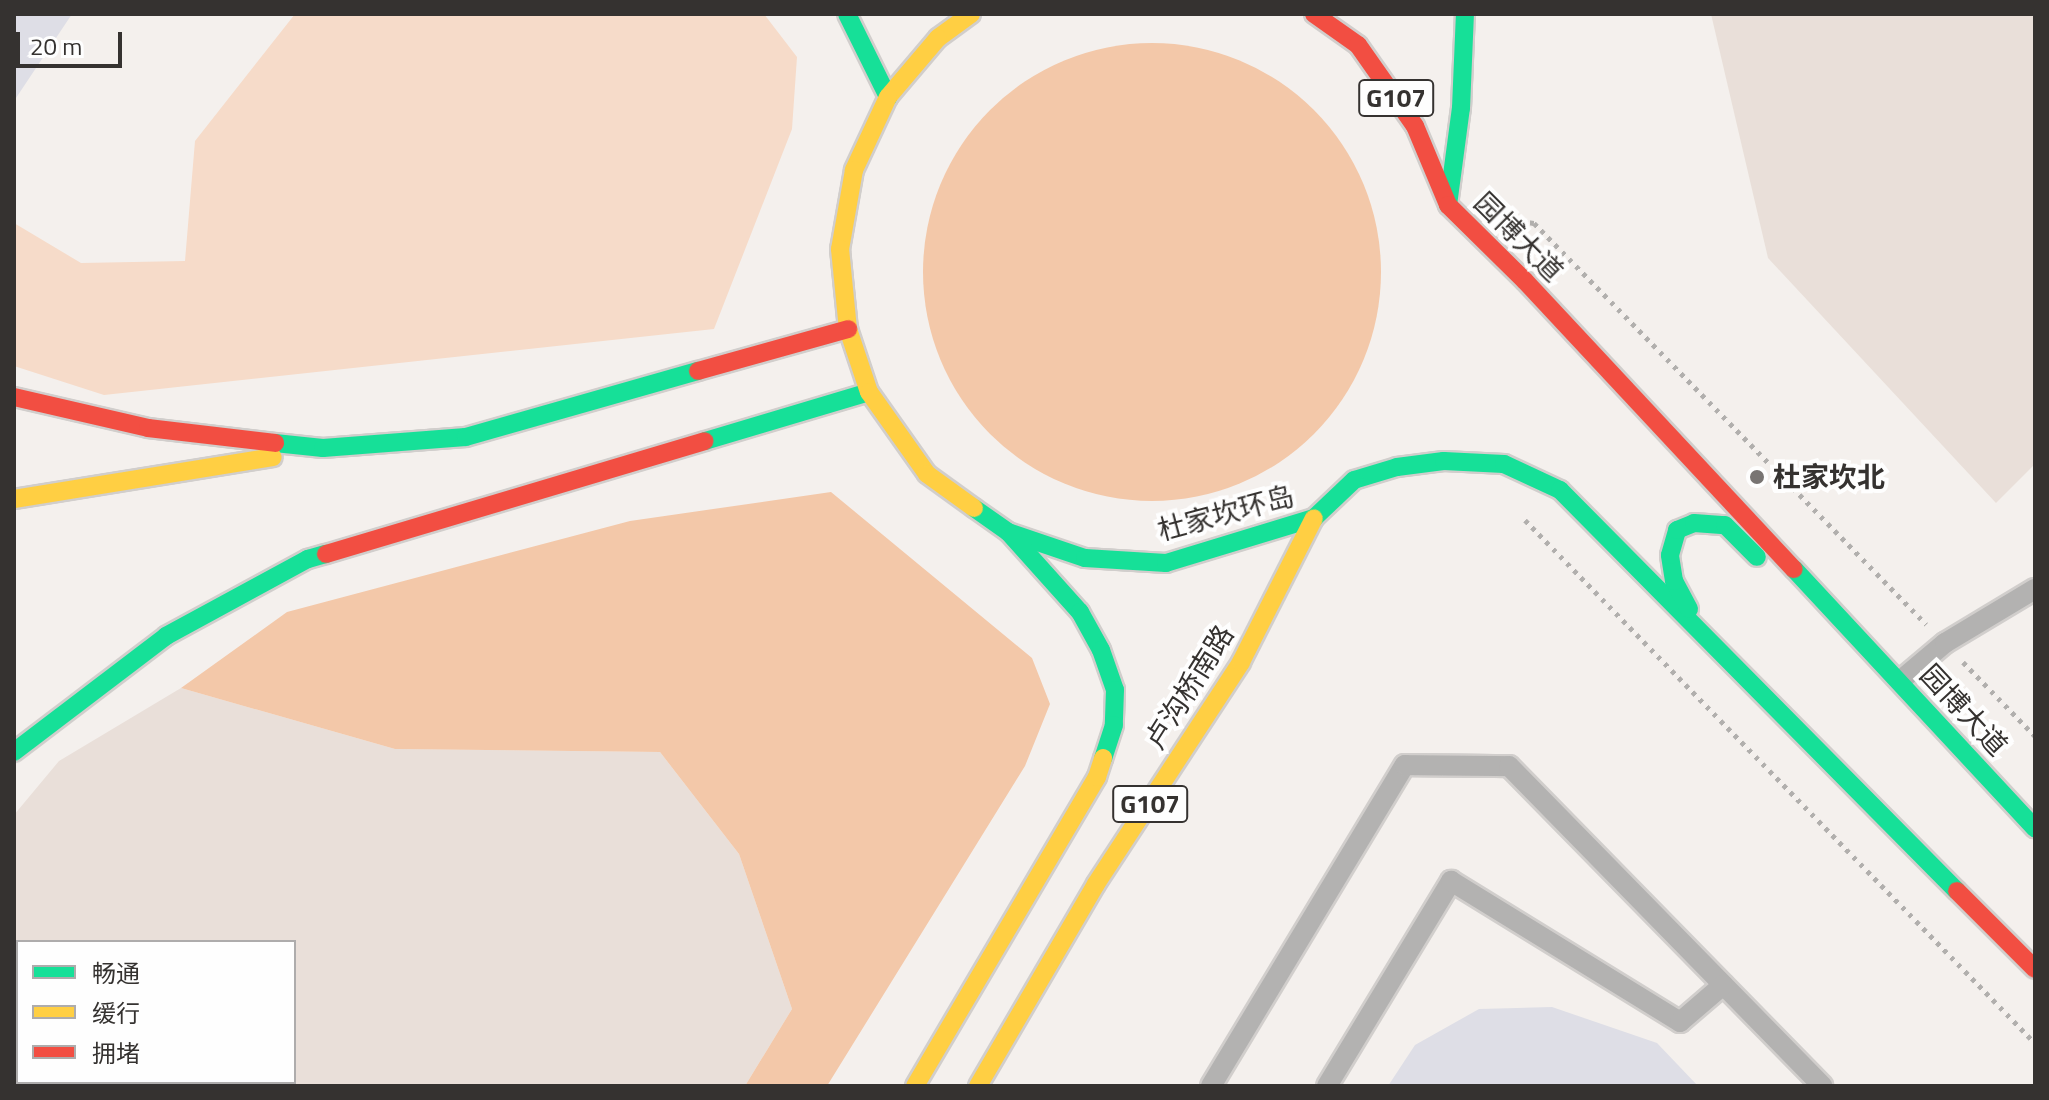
<!DOCTYPE html>
<meta charset="utf-8">
<style>
body{margin:0}
#map{position:relative;width:2049px;height:1100px;overflow:hidden;background:#f4f0ed;font-family:"Titillium Web","Noto Sans SC",sans-serif}
div>[style]{position:absolute}
[style*='--x']{left:calc(var(--x)*1px);top:calc(var(--y)*1px);width:calc(var(--w)*1px);rotate:calc(var(--a)*1deg)}
.built>*{inset:0;background:#e9dfd9}
.green>*{inset:0;background:#f6dbc9}
.forest>*{inset:0;background:#f3c8a9}
.round{border-radius:50%}
.building>*{inset:0;background:#dedee6}
.path>*{height:5px;margin-top:-2.5px;transform-origin:0;background:repeating-linear-gradient(90deg,#b1afad 0 4px,transparent 0 10px)}
.roads{filter:drop-shadow(2px 0 #d1cecc) drop-shadow(-2px 0 #d1cecc) drop-shadow(0 2px #d1cecc) drop-shadow(0 -2px #d1cecc)}
.lane>*{height:20px;margin:-10px;padding:0 10px;transform-origin:10px;border-radius:10px;background:#b3b2b1}
.fast>*{height:18px;margin:-9px;padding:0 9px;transform-origin:9px;border-radius:9px;background:#16e098}
.slow>*{height:18px;margin:-9px;padding:0 9px;transform-origin:9px;border-radius:9px;background:#ffcf43}
.jam>*{height:18px;margin:-9px;padding:0 9px;transform-origin:9px;border-radius:9px;background:#f24e42}
.dots>*{width:22px;height:22px;translate:-50% -50%;box-sizing:border-box;border:4px solid #fefefe;border-radius:50%}
span{translate:-50% -50%;white-space:nowrap;text-align:center;line-height:1.15;-webkit-text-stroke:8px #fefefe;paint-order:stroke}
.shield-label span{padding:2px 6px;background:#fefefe;border:2px solid;border-radius:6px;-webkit-text-stroke-width:0}
.shield-label{font-size:26px;color:#353230;font-weight:700}
.street-label{font-size:28px;color:#353230}
.poi-label{font-size:28px;color:#353230;font-weight:700}
.left{translate:0 -50%;text-align:left}
.frame{position:absolute;inset:0;border:16px solid #353230;pointer-events:none}
.legend{position:absolute;left:16px;top:940px;width:280px;height:144px;box-sizing:border-box;background:#fefefe;border:2px solid #aeacac;margin:0;padding:10px 14px;list-style:none;font-size:24px;color:#353230}
.legend li{display:flex;align-items:center;gap:16px;height:40px}
.legend b{width:40px;border:2px solid #aeacac}
.scale{position:absolute;left:16px;top:32px;width:106px;height:36px;box-sizing:border-box;border:4px solid #353230;border-top:0;padding-left:10px;font-size:24px;line-height:28px;white-space:nowrap;color:#353230;-webkit-text-stroke:6px #fefefe;paint-order:stroke}
</style>
<div id="map">
<div class="built">
<div style="clip-path:polygon(1711px 14px,2035px 14px,2035px 464px,1996px 503px,1768px 258px)"></div>
<div style="clip-path:polygon(evenodd,181px 688px,395px 749px,660px 752px,739px 854px,792px 1009px,745px 1086px,14px 1086px,14px 815px,59px 761px,181px 688px,18px 942px,294px 942px,294px 1082px,18px 1082px,18px 942px)"></div>
</div>
<div class="green">
<div style="clip-path:polygon(295px 14px,764px 14px,797px 57px,792px 129px,714px 329px,104px 395px,14px 366px,14px 223px,81px 263px,185px 261px,195px 141px)"></div>
</div>
<div class="forest">
<div class="round" style="left:923px;top:43px;width:458px;height:458px"></div>
<div style="clip-path:polygon(831px 492px,1032px 658px,1050px 704px,1025px 766px,827px 1086px,745px 1086px,792px 1009px,739px 854px,660px 752px,395px 749px,181px 688px,287px 612px,630px 521px)"></div>
</div>
<div class="building">
<div style="clip-path:polygon(14px 14px,72px 14px,14px 101px)"></div>
<div style="clip-path:polygon(1552px 1007px,1657px 1043px,1698px 1086px,1388px 1086px,1415px 1045px,1479px 1009px)"></div>
</div>
<div class="path">
<div style="--x:1520;--y:221;--w:14;--a:8"></div>
<div style="--x:1534;--y:223;--w:561;--a:45.65"></div>
<div style="--x:1525;--y:520;--w:730;--a:45.72"></div>
<div style="--x:1963;--y:662;--w:103;--a:45.8"></div>
</div>
<div class="roads">
<div class="lane">
<div style="--x:1900;--y:681;--w:59;--a:-40.2"></div>
<div style="--x:1945;--y:643;--w:105;--a:-31"></div>
<div style="--x:1211;--y:1086;--w:375;--a:-58.9"></div>
<div style="--x:1405;--y:765;--w:104;--a:0.6"></div>
<div style="--x:1509;--y:766;--w:448;--a:45.6"></div>
<div style="--x:1327;--y:1086;--w:240;--a:-58.8"></div>
<div style="--x:1451;--y:881;--w:269;--a:31.6"></div>
<div style="--x:1680;--y:1022;--w:57;--a:-40.7"></div>
</div>
<div class="fast">
<div style="--x:847;--y:14;--w:93;--a:63.7"></div>
<div style="--x:1448;--y:205;--w:98;--a:-82.4"></div>
<div style="--x:1461;--y:108;--w:94;--a:-87.6"></div>
<div style="--x:705;--y:441;--w:171;--a:-16.6"></div>
<div style="--x:275;--y:443;--w:48;--a:5.9"></div>
<div style="--x:323;--y:448;--w:143;--a:-4.4"></div>
<div style="--x:466;--y:437;--w:241;--a:-15.9"></div>
<div style="--x:1354;--y:480;--w:45;--a:-16.8"></div>
<div style="--x:1397;--y:467;--w:47;--a:-7.3"></div>
<div style="--x:1444;--y:461;--w:60;--a:2.9"></div>
<div style="--x:1504;--y:464;--w:62;--a:24.9"></div>
<div style="--x:1560;--y:490;--w:564;--a:45.29"></div>
<div style="--x:974;--y:508;--w:42;--a:35.2"></div>
<div style="--x:1008;--y:532;--w:81;--a:18.7"></div>
<div style="--x:1085;--y:558;--w:81;--a:3.5"></div>
<div style="--x:1166;--y:563;--w:155;--a:-16.9"></div>
<div style="--x:1314;--y:518;--w:55;--a:-43.5"></div>
<div style="--x:1010;--y:534;--w:105;--a:48.1"></div>
<div style="--x:1080;--y:612;--w:43;--a:61.1"></div>
<div style="--x:1101;--y:650;--w:42;--a:70.7"></div>
<div style="--x:1115;--y:690;--w:35;--a:92"></div>
<div style="--x:1114;--y:725;--w:35;--a:108"></div>
<div style="--x:1794;--y:569;--w:354;--a:47.1"></div>
<div style="--x:1689;--y:609;--w:32;--a:-118"></div>
<div style="--x:1674;--y:581;--w:26;--a:-99"></div>
<div style="--x:1670;--y:555;--w:26;--a:-74"></div>
<div style="--x:1677;--y:530;--w:18;--a:-22"></div>
<div style="--x:1694;--y:523;--w:31;--a:4"></div>
<div style="--x:1725;--y:525;--w:45;--a:45"></div>
<div style="--x:14;--y:752;--w:191;--a:-37.3"></div>
<div style="--x:166;--y:636;--w:162;--a:-28.5"></div>
<div style="--x:308;--y:559;--w:19;--a:-16"></div>
</div>
<div class="slow">
<div style="--x:971;--y:14;--w:41;--a:144"></div>
<div style="--x:938;--y:38;--w:77;--a:130.3"></div>
<div style="--x:888;--y:97;--w:81;--a:115"></div>
<div style="--x:854;--y:170;--w:80;--a:100"></div>
<div style="--x:840;--y:249;--w:80;--a:84.3"></div>
<div style="--x:848;--y:329;--w:66;--a:71.6"></div>
<div style="--x:869;--y:392;--w:100;--a:54.7"></div>
<div style="--x:927;--y:474;--w:58;--a:35.9"></div>
<div style="--x:14;--y:499;--w:262;--a:-9.2"></div>
<div style="--x:915;--y:1086;--w:359;--a:-59.5"></div>
<div style="--x:1097;--y:777;--w:20;--a:-72"></div>
<div style="--x:978;--y:1086;--w:234;--a:-59.7"></div>
<div style="--x:1096;--y:884;--w:265;--a:-56.8"></div>
<div style="--x:1241;--y:662;--w:161;--a:-63.1"></div>
</div>
<div class="jam">
<div style="--x:1314;--y:14;--w:54;--a:35.2"></div>
<div style="--x:1358;--y:45;--w:99;--a:54.9"></div>
<div style="--x:1415;--y:126;--w:86;--a:67.3"></div>
<div style="--x:1448;--y:205;--w:108;--a:44.6"></div>
<div style="--x:1525;--y:281;--w:394;--a:47"></div>
<div style="--x:698;--y:371;--w:156;--a:-15.6"></div>
<div style="--x:14;--y:397;--w:138;--a:13"></div>
<div style="--x:148;--y:428;--w:128;--a:6.7"></div>
<div style="--x:326;--y:554;--w:395;--a:-16.6"></div>
<div style="--x:1957;--y:891;--w:110;--a:45"></div>
</div>
</div>
<div class="dots">
<div style="left:1757px;top:477px;background:#787472"></div>
</div>
<div class="shield-label">
<span style="left:1396px;top:98px">G107</span>
<span style="left:1150px;top:804px">G107</span>
</div>
<div class="street-label">
<span style="left:1519px;top:237px;rotate:45deg">园博大道</span>
<span style="left:1226px;top:513px;rotate:-15deg">杜家坎环岛</span>
<span style="left:1189px;top:687px;rotate:-58deg">卢沟桥南路</span>
<span style="left:1964px;top:710px;rotate:47deg">园博大道</span>
</div>
<div class="poi-label">
<span class="left" style="left:1773px;top:477px">杜家坎北</span>
</div>
<div class="frame"></div>
<ul class="legend">
<li><b style="height:10px;background:#16e098"></b>畅通</li>
<li><b style="height:10px;background:#ffcf43"></b>缓行</li>
<li><b style="height:10px;background:#f24e42"></b>拥堵</li>
</ul>
<div class="scale">20 m</div>
</div>
